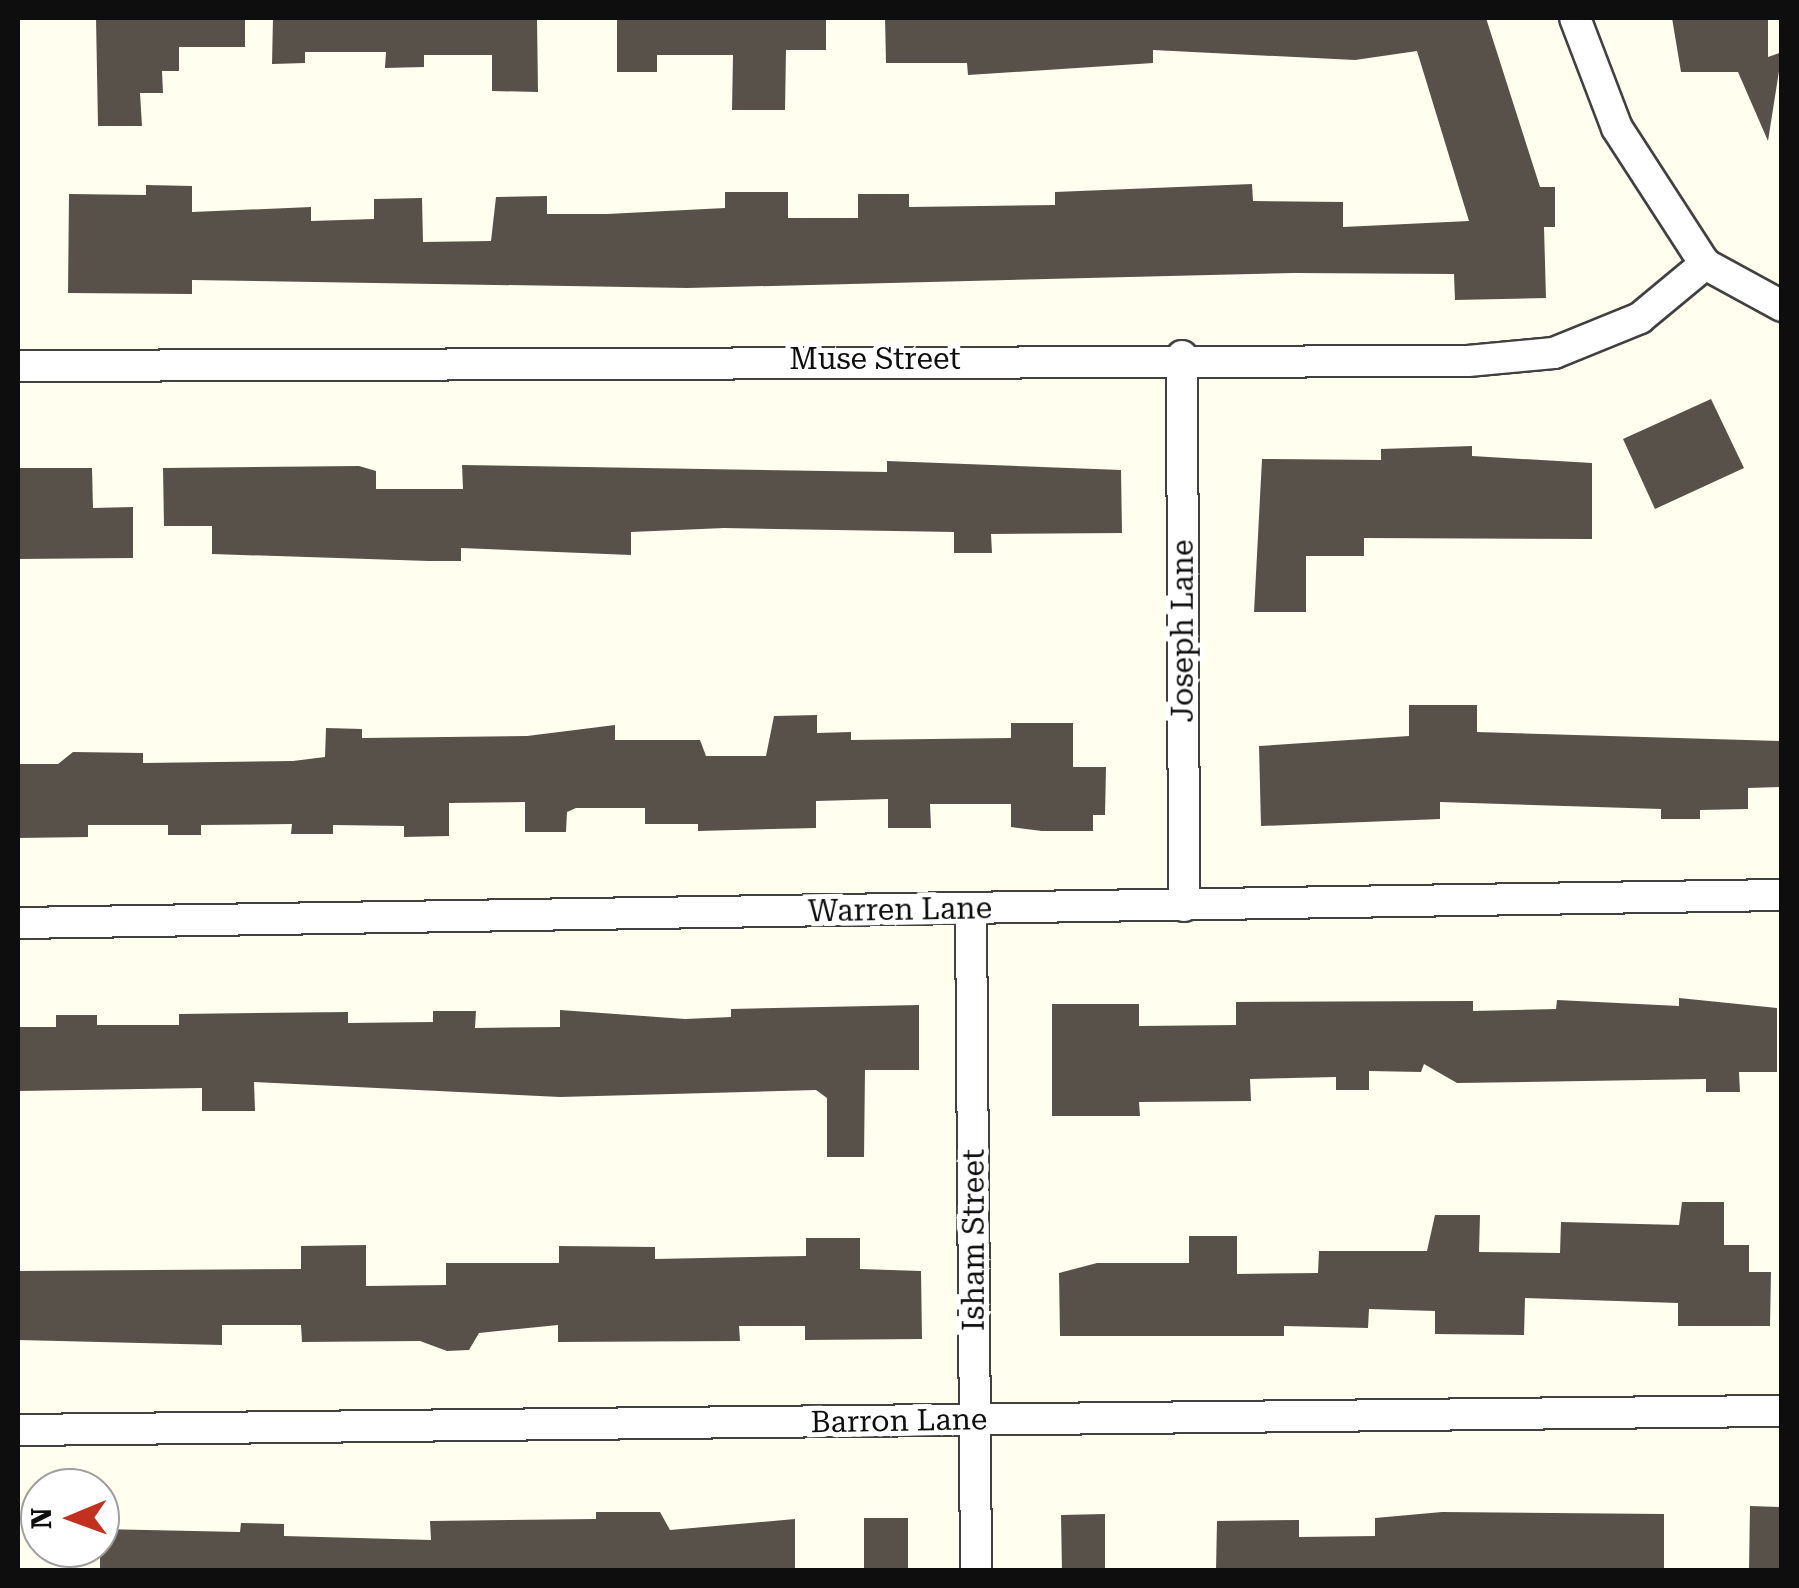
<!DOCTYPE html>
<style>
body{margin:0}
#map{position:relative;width:1799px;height:1588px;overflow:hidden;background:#fffeef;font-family:"Roboto Serif",serif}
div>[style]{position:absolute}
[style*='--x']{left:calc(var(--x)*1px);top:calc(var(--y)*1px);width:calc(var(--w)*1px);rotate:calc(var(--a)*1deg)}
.building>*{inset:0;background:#57514a}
.roads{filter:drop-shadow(2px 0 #414141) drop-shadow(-2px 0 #414141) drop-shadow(0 2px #414141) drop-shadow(0 -2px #414141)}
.street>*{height:30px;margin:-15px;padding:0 15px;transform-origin:15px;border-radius:15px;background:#fff}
span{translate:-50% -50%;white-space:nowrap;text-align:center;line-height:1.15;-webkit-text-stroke:10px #fff;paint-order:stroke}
.street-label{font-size:30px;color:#0e0e0e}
.frame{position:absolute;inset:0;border:20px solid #0e0e0e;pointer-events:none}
.north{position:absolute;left:20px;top:1468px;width:100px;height:100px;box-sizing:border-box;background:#fff;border:2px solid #9f9f9f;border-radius:50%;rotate:269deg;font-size:28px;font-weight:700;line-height:40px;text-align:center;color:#0e0e0e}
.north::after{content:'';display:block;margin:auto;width:35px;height:45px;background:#c43020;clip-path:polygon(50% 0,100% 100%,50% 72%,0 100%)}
</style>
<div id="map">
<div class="building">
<div style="clip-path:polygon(96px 18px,245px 18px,245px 47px,179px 47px,179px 71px,162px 71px,163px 93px,140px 93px,142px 126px,98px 126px)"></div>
<div style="clip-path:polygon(273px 18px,537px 18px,538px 92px,492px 91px,492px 55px,424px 55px,424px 67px,385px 68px,386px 52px,305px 52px,305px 63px,272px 64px)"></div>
<div style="clip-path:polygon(617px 18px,826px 18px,826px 50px,786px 50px,785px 110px,732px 110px,733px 55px,657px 55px,657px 72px,617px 72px)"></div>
<div style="clip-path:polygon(885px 18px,1486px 18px,1540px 187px,1555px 187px,1555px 227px,1544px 227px,1546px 298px,1455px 300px,1454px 274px,1294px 273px,687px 288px,192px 280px,192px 294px,68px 293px,69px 194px,146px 195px,146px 185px,192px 186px,192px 212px,311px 207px,311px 221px,374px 219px,374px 199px,422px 198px,423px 242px,491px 241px,496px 197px,547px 196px,547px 214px,607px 214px,725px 208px,725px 192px,788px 192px,788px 218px,858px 218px,858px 194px,909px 194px,909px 207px,1055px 205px,1055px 192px,1252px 184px,1253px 201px,1343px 202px,1343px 227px,1469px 221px,1417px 51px,1355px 60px,1153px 50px,1153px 63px,968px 75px,967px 63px,886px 63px)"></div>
<div style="clip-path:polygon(1672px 18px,1768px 18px,1768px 57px,1782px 52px,1768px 141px,1738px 72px,1681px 72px)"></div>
<div style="clip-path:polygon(1711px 399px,1744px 468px,1655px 509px,1623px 439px)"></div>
<div style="clip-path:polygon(1472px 446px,1472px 456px,1592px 463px,1592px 539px,1364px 538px,1364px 556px,1306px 556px,1306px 612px,1254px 612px,1262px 459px,1381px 460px,1381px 449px)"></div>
<div style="clip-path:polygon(887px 461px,1121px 470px,1122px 533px,991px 534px,992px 553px,954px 553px,954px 532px,724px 528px,631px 532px,631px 555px,461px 548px,461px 561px,429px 561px,212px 554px,212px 526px,164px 526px,163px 468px,359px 466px,376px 471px,376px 489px,463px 489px,462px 465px,887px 472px)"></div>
<div style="clip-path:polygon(18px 468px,92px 468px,93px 508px,133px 507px,133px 558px,18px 559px)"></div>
<div style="clip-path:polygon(1409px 705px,1477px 705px,1477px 732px,1782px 741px,1782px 787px,1748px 788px,1748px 809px,1700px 810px,1700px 819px,1661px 819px,1661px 809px,1440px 802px,1440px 819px,1261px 826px,1259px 746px,1409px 736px)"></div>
<div style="clip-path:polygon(817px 715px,817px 733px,851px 732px,851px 740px,1011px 738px,1011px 723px,1073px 723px,1073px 767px,1106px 767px,1105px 815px,1093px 815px,1093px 831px,1042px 831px,1011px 827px,1011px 804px,930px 804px,931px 828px,888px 828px,888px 799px,816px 801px,816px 828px,698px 831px,698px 824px,645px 824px,645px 808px,576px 808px,567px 812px,566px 832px,525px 832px,525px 802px,449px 803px,449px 836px,404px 837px,404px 826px,333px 825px,333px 834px,291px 834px,292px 824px,201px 825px,201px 835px,168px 835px,168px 825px,88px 825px,88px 837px,18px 838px,18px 764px,58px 764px,73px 752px,143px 753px,143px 763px,293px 761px,325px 757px,326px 728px,362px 729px,362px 738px,527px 736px,615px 725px,615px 740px,700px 740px,706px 756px,766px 756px,774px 716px)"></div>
<div style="clip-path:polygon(1679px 998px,1777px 1008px,1777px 1072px,1739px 1072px,1740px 1092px,1706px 1092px,1706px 1079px,1457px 1083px,1424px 1064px,1421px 1072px,1369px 1071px,1369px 1090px,1336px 1090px,1336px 1077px,1250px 1079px,1251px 1101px,1139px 1102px,1140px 1116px,1052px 1116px,1052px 1004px,1139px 1004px,1139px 1026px,1236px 1025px,1236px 1002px,1473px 1001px,1473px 1011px,1556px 1009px,1557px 1000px,1679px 1006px)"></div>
<div style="clip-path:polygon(919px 1005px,919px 1070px,865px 1070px,864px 1157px,827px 1157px,827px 1098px,816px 1090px,560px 1097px,254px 1082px,255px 1111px,202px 1111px,202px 1088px,18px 1091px,18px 1027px,56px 1027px,56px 1015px,97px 1015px,97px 1025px,179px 1025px,179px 1014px,348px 1012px,348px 1023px,433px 1022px,433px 1011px,476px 1011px,475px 1028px,560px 1027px,560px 1010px,685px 1019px,731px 1017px,731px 1009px)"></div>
<div style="clip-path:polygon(1682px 1202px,1724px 1202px,1724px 1245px,1749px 1245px,1749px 1272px,1771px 1272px,1770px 1326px,1678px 1326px,1678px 1303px,1525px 1298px,1524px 1335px,1435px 1334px,1435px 1311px,1369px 1309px,1368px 1328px,1284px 1326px,1284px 1336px,1060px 1336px,1059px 1273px,1097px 1263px,1189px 1263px,1189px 1236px,1237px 1236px,1237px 1274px,1318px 1273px,1319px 1251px,1427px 1251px,1435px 1215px,1480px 1215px,1479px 1252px,1560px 1253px,1561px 1222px,1679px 1225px)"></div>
<div style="clip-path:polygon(806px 1238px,860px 1238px,860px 1269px,921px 1271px,922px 1339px,805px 1340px,805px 1326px,739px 1326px,740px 1341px,558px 1342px,558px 1325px,479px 1333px,469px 1350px,447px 1351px,420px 1341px,302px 1342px,301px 1325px,222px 1325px,222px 1345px,18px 1340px,18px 1271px,301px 1269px,301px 1246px,366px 1245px,366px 1286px,446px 1285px,446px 1263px,559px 1263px,559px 1246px,655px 1247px,655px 1259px,806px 1256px)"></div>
<div style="clip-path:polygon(1750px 1506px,1782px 1507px,1782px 1570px,1749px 1570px)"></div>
<div style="clip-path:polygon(596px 1512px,660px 1512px,670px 1530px,795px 1519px,795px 1570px,100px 1570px,100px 1529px,240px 1532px,241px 1523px,284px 1524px,284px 1536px,431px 1540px,430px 1521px,596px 1519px)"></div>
<div style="clip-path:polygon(1442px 1512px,1664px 1514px,1664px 1570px,1216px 1570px,1217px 1521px,1299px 1520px,1299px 1537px,1375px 1536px,1375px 1518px)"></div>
<div style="clip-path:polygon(1105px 1514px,1105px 1570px,1062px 1570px,1061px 1515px)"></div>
<div style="clip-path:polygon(864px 1518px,908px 1518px,908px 1570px,864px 1570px)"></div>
</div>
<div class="roads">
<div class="street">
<div style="--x:1575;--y:18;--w:118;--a:69.1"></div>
<div style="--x:1617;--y:128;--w:162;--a:57.1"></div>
<div style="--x:1705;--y:264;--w:88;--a:28.6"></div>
<div style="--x:1182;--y:356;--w:550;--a:89.79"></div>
<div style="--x:18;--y:366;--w:1450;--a:-0.2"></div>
<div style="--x:1468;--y:361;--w:86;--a:-5.3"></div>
<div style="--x:1554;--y:353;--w:93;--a:-22.1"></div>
<div style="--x:1640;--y:318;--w:85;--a:-39.7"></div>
<div style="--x:971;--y:909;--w:661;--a:89.57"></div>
<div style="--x:18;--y:923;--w:1764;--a:-0.91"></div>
<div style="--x:18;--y:1430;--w:1764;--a:-0.62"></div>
</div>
</div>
<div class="street-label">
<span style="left:875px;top:359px">Muse Street</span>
<span style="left:1183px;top:631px;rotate:-90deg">Joseph Lane</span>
<span style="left:900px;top:910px;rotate:-1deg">Warren Lane</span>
<span style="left:974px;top:1240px;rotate:-90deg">Isham Street</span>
<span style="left:899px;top:1421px;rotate:-1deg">Barron Lane</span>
</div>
<div class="frame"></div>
<div class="north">N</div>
</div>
